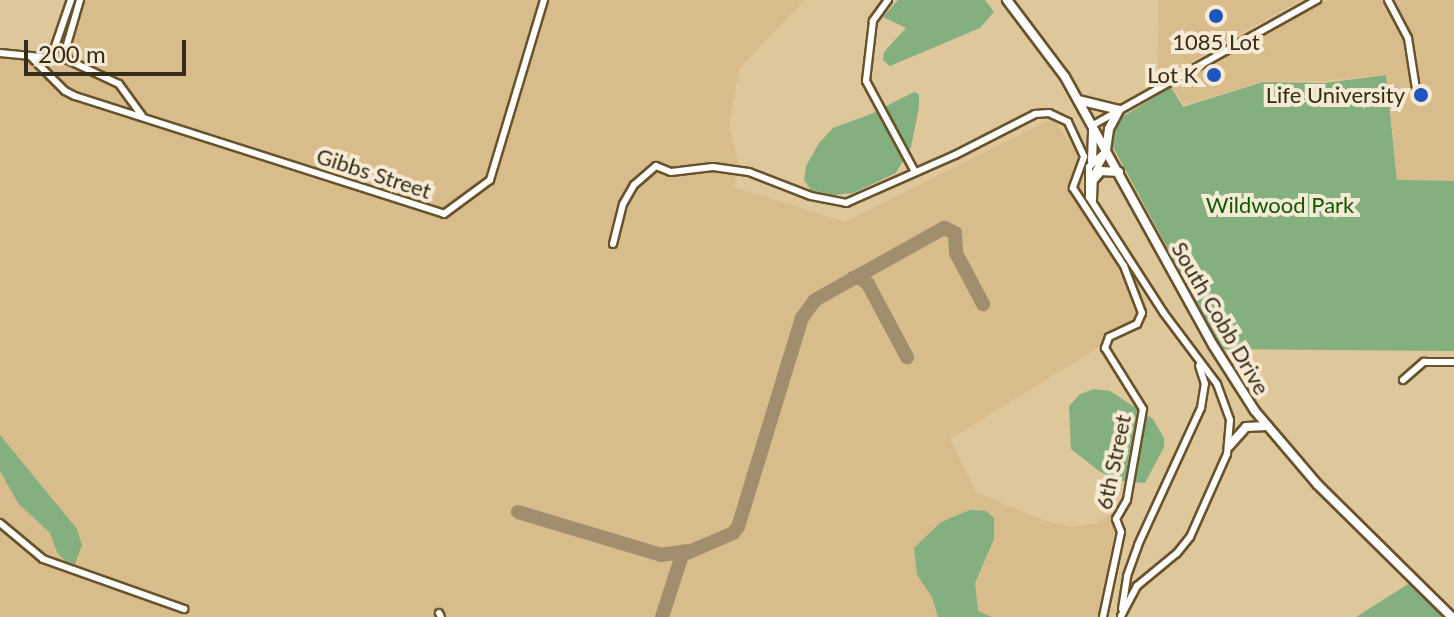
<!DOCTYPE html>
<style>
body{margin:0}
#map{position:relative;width:1454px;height:617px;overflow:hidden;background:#dfc79c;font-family:Lato,sans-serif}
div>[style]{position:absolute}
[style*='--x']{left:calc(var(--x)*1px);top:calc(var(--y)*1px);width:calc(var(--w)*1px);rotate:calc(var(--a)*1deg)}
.built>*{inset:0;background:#d8bc8c}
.green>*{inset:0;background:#84af7f}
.taxiway>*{height:14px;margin:-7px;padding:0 7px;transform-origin:7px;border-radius:7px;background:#a18e6d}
.roads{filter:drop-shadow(2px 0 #68532b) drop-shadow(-2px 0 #68532b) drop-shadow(0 2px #68532b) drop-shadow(0 -2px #68532b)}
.minor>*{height:6px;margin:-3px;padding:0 3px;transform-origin:3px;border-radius:3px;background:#fff}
.major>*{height:8px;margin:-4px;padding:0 4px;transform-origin:4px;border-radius:4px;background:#fff}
.dots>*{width:22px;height:22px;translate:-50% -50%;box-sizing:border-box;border:4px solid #f6ead4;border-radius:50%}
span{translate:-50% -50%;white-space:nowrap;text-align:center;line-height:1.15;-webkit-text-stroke:8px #f6ead4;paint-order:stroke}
.poi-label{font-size:22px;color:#352c1b}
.right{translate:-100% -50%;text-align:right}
.street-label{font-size:22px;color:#352c1b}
.park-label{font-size:22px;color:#0c5a03}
.scale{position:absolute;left:24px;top:40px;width:162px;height:36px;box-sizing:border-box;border:4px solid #352c1b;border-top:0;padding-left:10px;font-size:24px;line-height:28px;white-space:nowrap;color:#352c1b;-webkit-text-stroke:6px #f6ead4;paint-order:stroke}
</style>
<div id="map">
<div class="built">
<div style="clip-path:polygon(64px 0,805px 0,739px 69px,729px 126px,739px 164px,734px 187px,845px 222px,1053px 118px,1083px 162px,1082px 193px,1135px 279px,1146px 300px,1148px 317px,950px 439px,976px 492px,1043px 520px,1070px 527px,1094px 524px,1113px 513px,1114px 535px,1098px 617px,0 617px,0 58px,44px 64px)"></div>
<div style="clip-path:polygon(1159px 0,1301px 0,1158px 80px)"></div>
<div style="clip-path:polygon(1328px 0,1454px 0,1454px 182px,1398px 182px,1386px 74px,1325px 81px,1264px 81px,1184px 105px,1171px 85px)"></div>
</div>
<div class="green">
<div style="clip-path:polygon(898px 0,985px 0,994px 12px,980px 28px,890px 66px,883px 60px,884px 52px,906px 28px,883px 17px)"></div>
<div style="clip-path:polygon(1386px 75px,1397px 180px,1454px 181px,1454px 351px,1222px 349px,1112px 145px,1117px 120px,1171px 87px,1183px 107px,1263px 82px,1325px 83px)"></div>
<div style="clip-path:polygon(914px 92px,919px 94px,919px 107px,911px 147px,896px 173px,853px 193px,834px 195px,811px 190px,804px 180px,806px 166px,819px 143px,833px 128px,871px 114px)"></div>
<div style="clip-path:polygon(1094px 389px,1110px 391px,1153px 419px,1164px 438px,1164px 447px,1145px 483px,1119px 481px,1099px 471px,1071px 449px,1069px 406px,1080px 394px)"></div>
<div style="clip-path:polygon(0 435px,77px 529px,82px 545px,75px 564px,66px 562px,57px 552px,50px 533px,18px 503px,0 471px)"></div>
<div style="clip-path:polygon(970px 510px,986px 511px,994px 518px,994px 539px,975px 583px,978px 611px,992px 617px,938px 617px,932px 597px,917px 575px,914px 548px,941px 522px)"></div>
<div style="clip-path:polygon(1413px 581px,1451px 617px,1356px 617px)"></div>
</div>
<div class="taxiway">
<div style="--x:853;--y:278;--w:8;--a:0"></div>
<div style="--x:861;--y:278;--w:9;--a:41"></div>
<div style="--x:868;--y:284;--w:83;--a:61.9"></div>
<div style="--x:518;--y:512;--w:149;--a:16.7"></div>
<div style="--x:661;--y:555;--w:25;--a:-9"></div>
<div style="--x:662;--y:617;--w:65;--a:-72.1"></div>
<div style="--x:682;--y:555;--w:56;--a:-23.3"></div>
<div style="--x:733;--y:533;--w:8;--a:-50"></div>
<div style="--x:738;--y:527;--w:219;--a:-73"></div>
<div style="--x:802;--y:318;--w:22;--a:-54"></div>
<div style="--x:815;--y:300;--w:148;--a:-29.2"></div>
<div style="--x:944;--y:228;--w:12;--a:24"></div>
<div style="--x:955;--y:233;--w:20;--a:87"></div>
<div style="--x:956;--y:253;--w:58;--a:62.1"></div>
</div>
<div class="roads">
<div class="minor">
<div style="--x:80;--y:0;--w:50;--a:106.3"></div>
<div style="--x:66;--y:48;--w:12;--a:81"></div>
<div style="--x:68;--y:60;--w:56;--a:25.2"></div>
<div style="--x:119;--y:84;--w:39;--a:54"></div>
<div style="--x:888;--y:0;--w:26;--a:126"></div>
<div style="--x:873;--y:21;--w:60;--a:96.7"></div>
<div style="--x:866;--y:81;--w:103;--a:61.7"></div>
<div style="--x:1388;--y:0;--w:43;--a:62.2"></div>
<div style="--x:1408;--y:38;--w:52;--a:81.1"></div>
<div style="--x:0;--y:53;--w:51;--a:5.6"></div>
<div style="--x:51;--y:58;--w:61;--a:-71"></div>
<div style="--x:30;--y:56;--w:49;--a:45"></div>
<div style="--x:65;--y:91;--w:11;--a:27"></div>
<div style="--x:75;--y:96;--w:387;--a:17.7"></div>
<div style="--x:444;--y:214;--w:57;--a:-36.5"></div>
<div style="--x:490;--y:180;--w:188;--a:-73.3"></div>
<div style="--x:1093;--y:125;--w:257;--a:-29.2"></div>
<div style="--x:1106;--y:151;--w:23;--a:137"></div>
<div style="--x:1089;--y:167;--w:30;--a:90"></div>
<div style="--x:1089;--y:197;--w:137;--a:57.2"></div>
<div style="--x:1163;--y:312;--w:90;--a:53.1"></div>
<div style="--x:1217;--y:384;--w:38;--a:70"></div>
<div style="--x:1230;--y:420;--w:34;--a:95"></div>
<div style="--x:1227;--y:454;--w:91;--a:114"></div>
<div style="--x:1190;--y:537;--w:21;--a:129"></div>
<div style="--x:1177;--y:553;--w:52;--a:140.5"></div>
<div style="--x:1137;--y:586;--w:34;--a:118"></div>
<div style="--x:1093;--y:200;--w:26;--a:-88"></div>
<div style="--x:1094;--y:174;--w:23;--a:-61"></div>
<div style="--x:613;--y:244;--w:41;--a:-76"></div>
<div style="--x:623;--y:204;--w:22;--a:-60"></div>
<div style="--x:634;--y:185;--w:29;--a:-41"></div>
<div style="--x:656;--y:166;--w:16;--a:22"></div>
<div style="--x:671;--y:172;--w:42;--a:-6.8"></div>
<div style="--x:713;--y:167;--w:36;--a:8"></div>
<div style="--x:749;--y:172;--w:66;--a:21.2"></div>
<div style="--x:811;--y:196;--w:36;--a:11"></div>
<div style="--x:846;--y:203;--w:119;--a:-23.8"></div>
<div style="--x:955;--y:155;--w:90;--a:-27.1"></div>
<div style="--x:1035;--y:114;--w:14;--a:-4"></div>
<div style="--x:1049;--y:113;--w:21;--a:25"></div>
<div style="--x:1068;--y:122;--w:38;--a:65"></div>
<div style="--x:1084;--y:157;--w:33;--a:110"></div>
<div style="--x:1073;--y:188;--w:93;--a:56.8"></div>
<div style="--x:1124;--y:266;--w:50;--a:69"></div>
<div style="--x:1142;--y:313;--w:12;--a:114"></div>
<div style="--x:1137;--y:324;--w:31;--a:155"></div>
<div style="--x:1109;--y:337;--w:12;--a:110"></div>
<div style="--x:1105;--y:348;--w:72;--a:58.1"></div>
<div style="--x:1143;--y:409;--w:92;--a:100"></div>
<div style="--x:1127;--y:500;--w:22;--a:120"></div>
<div style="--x:1116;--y:519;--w:14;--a:69"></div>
<div style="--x:1121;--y:532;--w:87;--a:102"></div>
<div style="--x:1403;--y:380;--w:28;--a:-41"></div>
<div style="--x:1424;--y:362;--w:30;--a:0"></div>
<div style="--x:0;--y:523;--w:56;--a:39.9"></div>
<div style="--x:43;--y:559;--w:150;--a:19.5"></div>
<div style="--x:1122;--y:609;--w:33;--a:-81"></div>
<div style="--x:1127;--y:576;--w:33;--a:-70"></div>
<div style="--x:1138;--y:545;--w:151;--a:-65.3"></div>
<div style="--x:1201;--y:408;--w:24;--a:-81"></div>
<div style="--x:1205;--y:384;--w:19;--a:-108"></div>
<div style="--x:439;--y:613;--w:4;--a:63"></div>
</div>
<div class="major">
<div style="--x:1007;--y:0;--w:96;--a:53"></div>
<div style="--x:1065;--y:77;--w:306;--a:61.1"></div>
<div style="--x:1213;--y:345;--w:78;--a:57.5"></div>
<div style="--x:1255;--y:411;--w:97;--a:49.6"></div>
<div style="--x:1318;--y:485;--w:188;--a:44.6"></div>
<div style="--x:1078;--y:100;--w:42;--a:13.7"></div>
<div style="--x:1119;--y:110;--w:21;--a:118"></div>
<div style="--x:1109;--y:129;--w:21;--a:98"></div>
<div style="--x:1092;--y:161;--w:31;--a:-88"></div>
<div style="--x:1093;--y:180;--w:12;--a:-48"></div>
<div style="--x:1101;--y:171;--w:18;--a:3"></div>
<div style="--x:1229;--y:446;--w:25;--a:-48"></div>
<div style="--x:1246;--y:427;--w:21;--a:-3"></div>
</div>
</div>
<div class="dots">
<div style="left:1216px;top:16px;background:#1d55c1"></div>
<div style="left:1214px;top:75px;background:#1d55c1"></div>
<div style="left:1421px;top:95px;background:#1d55c1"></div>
</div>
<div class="poi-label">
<span style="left:1216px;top:42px">1085 Lot</span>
<span class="right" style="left:1198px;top:75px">Lot K</span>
<span class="right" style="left:1405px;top:95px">Life University</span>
</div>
<div class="street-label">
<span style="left:374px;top:173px;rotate:18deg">Gibbs Street</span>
<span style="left:1221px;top:318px;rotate:60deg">South Cobb Drive</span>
<span style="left:1113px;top:462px;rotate:-78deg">6th Street</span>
</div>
<div class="park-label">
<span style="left:1280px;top:205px">Wildwood Park</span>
</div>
<div class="scale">200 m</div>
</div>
